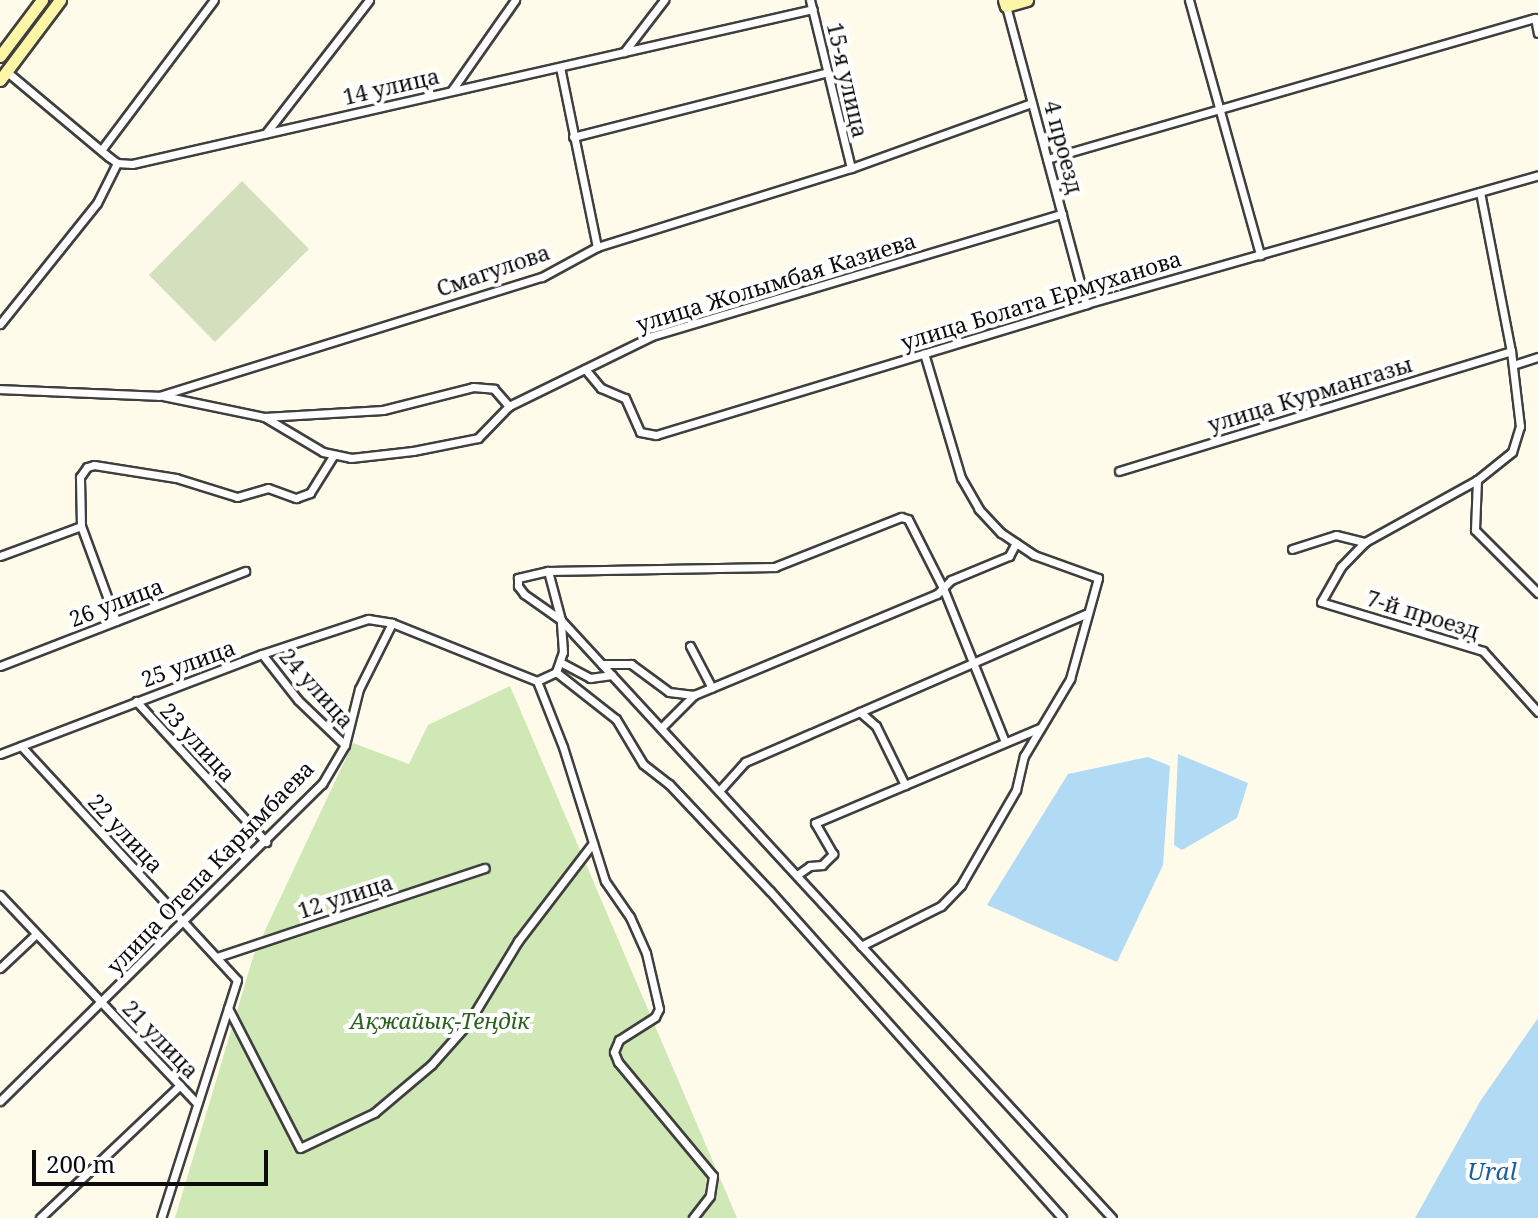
<!DOCTYPE html>
<meta charset="utf-8">
<style>
body{margin:0}
#map{position:relative;width:1538px;height:1218px;overflow:hidden;background:#fffbeb;font-family:"Noto Serif",serif}
div>[style]{position:absolute}
[style*='--x']{left:calc(var(--x)*1px);top:calc(var(--y)*1px);width:calc(var(--w)*1px);rotate:calc(var(--a)*1deg)}
.green>*{inset:0;background:#cfe8b6}
.cemetery>*{inset:0;background:#d4dfbe}
.water>*{inset:0;background:#b1daf5}
.roads{filter:drop-shadow(2px 0 #3f3f3f) drop-shadow(-2px 0 #3f3f3f) drop-shadow(0 2px #3f3f3f) drop-shadow(0 -2px #3f3f3f)}
.street>*{height:7px;margin:-3.5px;padding:0 3.5px;transform-origin:3.5px;border-radius:3.5px;background:#fff}
.secondary>*{height:11px;margin:-5.5px;padding:0 5.5px;transform-origin:5.5px;border-radius:5.5px;background:#fef6a7}
span{translate:-50% -50%;white-space:nowrap;text-align:center;line-height:1.15;-webkit-text-stroke:8px #fff;paint-order:stroke}
.street-label{font-size:22px;color:#0c0c0c}
.park-label{font-size:22px;color:#2a621e;font-style:italic}
.water-label{font-size:24px;color:#185f9b;font-style:italic}
.scale{position:absolute;left:32px;top:1150px;width:236px;height:36px;box-sizing:border-box;border:4px solid #0c0c0c;border-top:0;padding-left:10px;font-size:24px;line-height:28px;white-space:nowrap;color:#0c0c0c;-webkit-text-stroke:6px #fff;paint-order:stroke}
</style>
<div id="map">
<div class="green">
<div style="clip-path:polygon(510px 686px,737px 1218px,175px 1218px,254px 954px,353px 743px,409px 764px,428px 725px)"></div>
</div>
<div class="cemetery">
<div style="clip-path:polygon(242px 181px,309px 249px,215px 342px,149px 275px)"></div>
</div>
<div class="water">
<div style="clip-path:polygon(1178px 754px,1248px 783px,1237px 818px,1182px 850px,1174px 845px)"></div>
<div style="clip-path:polygon(1148px 757px,1170px 766px,1163px 865px,1117px 962px,987px 905px,1068px 774px)"></div>
<div style="clip-path:polygon(1538px 1018px,1538px 1218px,1415px 1218px,1481px 1100px)"></div>
</div>
<div class="roads">
<div class="street">
<div style="--x:810;--y:0;--w:173;--a:76.3"></div>
<div style="--x:1189;--y:0;--w:265;--a:74.4"></div>
<div style="--x:1006;--y:6;--w:309;--a:75"></div>
<div style="--x:624;--y:52;--w:66;--a:-52.4"></div>
<div style="--x:560;--y:67;--w:184;--a:78.4"></div>
<div style="--x:6;--y:71;--w:134;--a:39.9"></div>
<div style="--x:109;--y:157;--w:10;--a:37"></div>
<div style="--x:117;--y:163;--w:15;--a:4"></div>
<div style="--x:132;--y:164;--w:698;--a:-12.82"></div>
<div style="--x:452;--y:90;--w:110;--a:-55"></div>
<div style="--x:266;--y:133;--w:168;--a:-52.2"></div>
<div style="--x:573;--y:137;--w:263;--a:-14.3"></div>
<div style="--x:102;--y:149;--w:186;--a:-53.1"></div>
<div style="--x:1047;--y:159;--w:508;--a:-16.12"></div>
<div style="--x:1535;--y:18;--w:15;--a:79"></div>
<div style="--x:1480;--y:192;--w:162;--a:79"></div>
<div style="--x:1511;--y:351;--w:76;--a:83.2"></div>
<div style="--x:1520;--y:426;--w:27;--a:107"></div>
<div style="--x:1512;--y:452;--w:45;--a:141.3"></div>
<div style="--x:1477;--y:480;--w:128;--a:151"></div>
<div style="--x:1365;--y:542;--w:35;--a:134"></div>
<div style="--x:1341;--y:567;--w:40;--a:119.7"></div>
<div style="--x:1321;--y:602;--w:169;--a:16.8"></div>
<div style="--x:1483;--y:651;--w:82;--a:48"></div>
<div style="--x:0;--y:324;--w:155;--a:-51.3"></div>
<div style="--x:97;--y:203;--w:45;--a:-63.4"></div>
<div style="--x:1513;--y:365;--w:26;--a:-18"></div>
<div style="--x:585;--y:369;--w:25;--a:50"></div>
<div style="--x:601;--y:388;--w:26;--a:23"></div>
<div style="--x:625;--y:398;--w:37;--a:66"></div>
<div style="--x:640;--y:432;--w:16;--a:11"></div>
<div style="--x:656;--y:435;--w:450;--a:-16.9"></div>
<div style="--x:1086;--y:304;--w:470;--a:-15.9"></div>
<div style="--x:0;--y:389;--w:159;--a:2.5"></div>
<div style="--x:159;--y:396;--w:401;--a:-17.3"></div>
<div style="--x:542;--y:277;--w:63;--a:-28.6"></div>
<div style="--x:597;--y:247;--w:266;--a:-17.3"></div>
<div style="--x:851;--y:168;--w:192;--a:-19.8"></div>
<div style="--x:163;--y:396;--w:103;--a:11.7"></div>
<div style="--x:264;--y:417;--w:119;--a:-3.4"></div>
<div style="--x:383;--y:410;--w:93;--a:-14.3"></div>
<div style="--x:473;--y:387;--w:21;--a:5"></div>
<div style="--x:494;--y:389;--w:23;--a:49"></div>
<div style="--x:509;--y:406;--w:159;--a:-26.1"></div>
<div style="--x:652;--y:336;--w:428;--a:-16.6"></div>
<div style="--x:266;--y:418;--w:66;--a:30.8"></div>
<div style="--x:323;--y:452;--w:29;--a:12"></div>
<div style="--x:351;--y:458;--w:62;--a:-6.4"></div>
<div style="--x:413;--y:451;--w:66;--a:-11.3"></div>
<div style="--x:478;--y:438;--w:45;--a:-45.9"></div>
<div style="--x:1119;--y:471;--w:410;--a:-17"></div>
<div style="--x:1477;--y:480;--w:50;--a:92.3"></div>
<div style="--x:1475;--y:530;--w:89;--a:45"></div>
<div style="--x:1292;--y:549;--w:46;--a:-17.7"></div>
<div style="--x:1336;--y:535;--w:30;--a:14"></div>
<div style="--x:0;--y:556;--w:86;--a:-20.3"></div>
<div style="--x:116;--y:621;--w:101;--a:-110.2"></div>
<div style="--x:81;--y:526;--w:49;--a:-91.2"></div>
<div style="--x:80;--y:477;--w:12;--a:-55"></div>
<div style="--x:87;--y:467;--w:7;--a:-16"></div>
<div style="--x:94;--y:465;--w:83;--a:9"></div>
<div style="--x:176;--y:478;--w:64;--a:17.3"></div>
<div style="--x:237;--y:497;--w:32;--a:-16"></div>
<div style="--x:268;--y:488;--w:30;--a:20"></div>
<div style="--x:296;--y:498;--w:15;--a:-20"></div>
<div style="--x:310;--y:493;--w:44;--a:-58.1"></div>
<div style="--x:690;--y:646;--w:47;--a:62.4"></div>
<div style="--x:262;--y:654;--w:58;--a:52"></div>
<div style="--x:298;--y:700;--w:65;--a:43.8"></div>
<div style="--x:562;--y:663;--w:32;--a:28"></div>
<div style="--x:590;--y:678;--w:22;--a:-8"></div>
<div style="--x:602;--y:664;--w:29;--a:0"></div>
<div style="--x:631;--y:664;--w:47;--a:36.4"></div>
<div style="--x:669;--y:692;--w:25;--a:7"></div>
<div style="--x:0;--y:666;--w:263;--a:-21.2"></div>
<div style="--x:556;--y:672;--w:76;--a:38.1"></div>
<div style="--x:616;--y:719;--w:52;--a:59"></div>
<div style="--x:643;--y:764;--w:33;--a:38"></div>
<div style="--x:669;--y:784;--w:147;--a:46.7"></div>
<div style="--x:770;--y:891;--w:438;--a:48.2"></div>
<div style="--x:537;--y:681;--w:21;--a:-25"></div>
<div style="--x:556;--y:672;--w:21;--a:-71"></div>
<div style="--x:563;--y:652;--w:32;--a:-94"></div>
<div style="--x:561;--y:620;--w:51;--a:-104.9"></div>
<div style="--x:136;--y:701;--w:192;--a:47.3"></div>
<div style="--x:860;--y:712;--w:21;--a:41"></div>
<div style="--x:876;--y:726;--w:66;--a:63.8"></div>
<div style="--x:661;--y:728;--w:47;--a:-45"></div>
<div style="--x:694;--y:695;--w:263;--a:-22.6"></div>
<div style="--x:937;--y:594;--w:20;--a:-45"></div>
<div style="--x:951;--y:580;--w:63;--a:-22.5"></div>
<div style="--x:1009;--y:556;--w:15;--a:-62"></div>
<div style="--x:1005;--y:742;--w:166;--a:-111.9"></div>
<div style="--x:943;--y:588;--w:77;--a:-116.9"></div>
<div style="--x:908;--y:519;--w:7;--a:-164"></div>
<div style="--x:901;--y:517;--w:136;--a:158.4"></div>
<div style="--x:775;--y:567;--w:227;--a:179"></div>
<div style="--x:548;--y:571;--w:31;--a:167"></div>
<div style="--x:518;--y:578;--w:8;--a:90"></div>
<div style="--x:518;--y:586;--w:10;--a:53"></div>
<div style="--x:524;--y:594;--w:45;--a:35.1"></div>
<div style="--x:561;--y:620;--w:813;--a:47.34"></div>
<div style="--x:21;--y:746;--w:318;--a:47.3"></div>
<div style="--x:237;--y:980;--w:250;--a:107.7"></div>
<div style="--x:0;--y:754;--w:280;--a:-20.9"></div>
<div style="--x:262;--y:654;--w:112;--a:-18.3"></div>
<div style="--x:368;--y:619;--w:24;--a:9"></div>
<div style="--x:392;--y:623;--w:156;--a:21.8"></div>
<div style="--x:537;--y:681;--w:71;--a:68.5"></div>
<div style="--x:563;--y:747;--w:140;--a:72.6"></div>
<div style="--x:605;--y:881;--w:44;--a:55.2"></div>
<div style="--x:630;--y:917;--w:39;--a:66"></div>
<div style="--x:646;--y:953;--w:57;--a:76.9"></div>
<div style="--x:659;--y:1009;--w:9;--a:117"></div>
<div style="--x:655;--y:1017;--w:43;--a:147.4"></div>
<div style="--x:619;--y:1040;--w:13;--a:113"></div>
<div style="--x:614;--y:1052;--w:11;--a:68"></div>
<div style="--x:618;--y:1062;--w:148;--a:50.2"></div>
<div style="--x:713;--y:1176;--w:20;--a:99"></div>
<div style="--x:710;--y:1196;--w:28;--a:128"></div>
<div style="--x:719;--y:791;--w:39;--a:-48"></div>
<div style="--x:745;--y:762;--w:372;--a:-23.5"></div>
<div style="--x:797;--y:875;--w:16;--a:-35"></div>
<div style="--x:810;--y:866;--w:12;--a:-5"></div>
<div style="--x:822;--y:865;--w:16;--a:-45"></div>
<div style="--x:833;--y:854;--w:36;--a:-120"></div>
<div style="--x:815;--y:823;--w:244;--a:-22.9"></div>
<div style="--x:0;--y:895;--w:286;--a:46.6"></div>
<div style="--x:861;--y:946;--w:89;--a:-26.6"></div>
<div style="--x:941;--y:906;--w:29;--a:-46"></div>
<div style="--x:961;--y:885;--w:110;--a:-59.9"></div>
<div style="--x:1016;--y:790;--w:35;--a:-77"></div>
<div style="--x:1024;--y:756;--w:90;--a:-59.1"></div>
<div style="--x:1070;--y:679;--w:105;--a:-74.5"></div>
<div style="--x:1098;--y:578;--w:68;--a:-160.2"></div>
<div style="--x:1034;--y:555;--w:40;--a:-146"></div>
<div style="--x:1001;--y:533;--w:33;--a:-133"></div>
<div style="--x:979;--y:509;--w:36;--a:-120"></div>
<div style="--x:961;--y:478;--w:130;--a:-106.5"></div>
<div style="--x:217;--y:957;--w:282;--a:-18.4"></div>
<div style="--x:0;--y:968;--w:48;--a:-43.3"></div>
<div style="--x:228;--y:1008;--w:157;--a:62.8"></div>
<div style="--x:300;--y:1148;--w:82;--a:-25.3"></div>
<div style="--x:374;--y:1113;--w:75;--a:-40.1"></div>
<div style="--x:431;--y:1065;--w:57;--a:-48.5"></div>
<div style="--x:469;--y:1022;--w:95;--a:-58.8"></div>
<div style="--x:518;--y:941;--w:123;--a:-52.6"></div>
<div style="--x:0;--y:1101;--w:452;--a:-44.6"></div>
<div style="--x:322;--y:784;--w:45;--a:-59.5"></div>
<div style="--x:345;--y:745;--w:58;--a:-76"></div>
<div style="--x:359;--y:689;--w:74;--a:-63.4"></div>
<div style="--x:40;--y:1218;--w:193;--a:-43.5"></div>
</div>
<div class="secondary">
<div style="--x:1004;--y:0;--w:6;--a:72"></div>
<div style="--x:1006;--y:6;--w:22;--a:-16"></div>
<div style="--x:0;--y:56;--w:70;--a:-53.1"></div>
<div style="--x:0;--y:80;--w:100;--a:-53.1"></div>
</div>
</div>
<div class="street-label">
<span style="left:848px;top:80px;rotate:77deg">15-я улица</span>
<span style="left:391px;top:86px;rotate:-13deg">14 улица</span>
<span style="left:1064px;top:147px;rotate:75deg">4 проезд</span>
<span style="left:493px;top:270px;rotate:-19deg">Смагулова</span>
<span style="left:776px;top:282px;rotate:-17deg">улица Жолымбая Казиева</span>
<span style="left:1041px;top:300px;rotate:-17deg">улица Болата Ермуханова</span>
<span style="left:1310px;top:394px;rotate:-17deg">улица Курмангазы</span>
<span style="left:116px;top:602px;rotate:-21deg">26 улица</span>
<span style="left:1423px;top:614px;rotate:17deg">7-й проезд</span>
<span style="left:188px;top:663px;rotate:-20deg">25 улица</span>
<span style="left:317px;top:688px;rotate:48deg">24 улица</span>
<span style="left:198px;top:742px;rotate:47deg">23 улица</span>
<span style="left:126px;top:833px;rotate:47deg">22 улица</span>
<span style="left:210px;top:867px;rotate:-46deg">улица Отепа Карымбаева</span>
<span style="left:345px;top:896px;rotate:-18deg">12 улица</span>
<span style="left:161px;top:1039px;rotate:46deg">21 улица</span>
</div>
<div class="park-label">
<span style="left:440px;top:1021px">Ақжайық-Теңдік</span>
</div>
<div class="water-label">
<span style="left:1492px;top:1171px">Ural</span>
</div>
<div class="scale">200 m</div>
</div>
